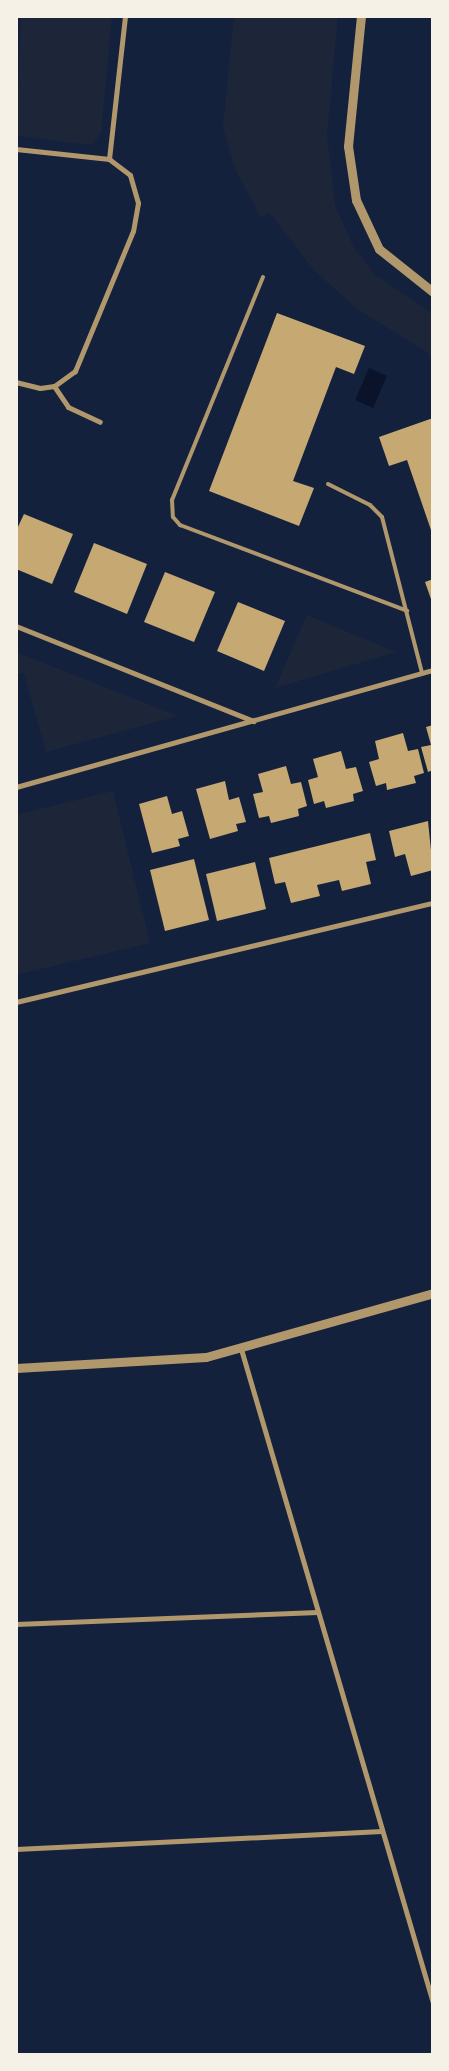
<!DOCTYPE html>
<style>
body{margin:0}
#map{position:relative;width:449px;height:2071px;overflow:hidden;background:#14213d;font-family:"Nunito Sans",sans-serif}
div>[style]{position:absolute}
[style*='--x']{left:calc(var(--x)*1px);top:calc(var(--y)*1px);width:calc(var(--w)*1px);rotate:calc(var(--a)*1deg)}
.green>*{inset:0;background:#1d2539}
.water>*{inset:0;background:#0b132b}
.building>*{inset:0;background:#c6a872}
.service>*{height:4px;margin:-2px;padding:0 2px;transform-origin:2px;border-radius:2px;background:#b1986c}
.minor>*{height:5px;margin:-2.5px;padding:0 2.5px;transform-origin:2.5px;border-radius:2.5px;background:#b1986c}
.tertiary>*{height:9px;margin:-4.5px;padding:0 4.5px;transform-origin:4.5px;border-radius:4.5px;background:#b1986c}
span{translate:-50% -50%;white-space:nowrap;text-align:center;line-height:1.15;-webkit-text-stroke:4px #f6f1e7;paint-order:stroke}
.frame{position:absolute;inset:0;border:18px solid #f6f1e7;pointer-events:none}
</style>
<div id="map">
<div class="green">
<div style="clip-path:polygon(21px 16px,112px 16px,101px 133px,92px 145px,16px 136px)"></div>
<div style="clip-path:polygon(234px 16px,338px 16px,327px 135px,335px 205px,353px 246px,374px 274px,433px 314px,433px 356px,356px 308px,314px 270px,269px 212px,261px 218px,235px 169px,223px 128px)"></div>
<div style="clip-path:polygon(307px 615px,396px 652px,275px 688px)"></div>
<div style="clip-path:polygon(16px 652px,178px 716px,46px 752px,24px 673px,16px 675px)"></div>
<div style="clip-path:polygon(113px 791px,150px 943px,16px 975px,16px 815px)"></div>
</div>
<div class="water">
<div style="clip-path:polygon(369px 368px,387px 376px,373px 408px,355px 400px)"></div>
</div>
<div class="building">
<div style="clip-path:polygon(277px 313px,365px 346px,354px 374px,336px 367px,293px 481px,314px 488px,299px 526px,209px 491px)"></div>
<div style="clip-path:polygon(433px 418px,433px 533px,432px 533px,407px 460px,389px 466px,379px 437px)"></div>
<div style="clip-path:polygon(24px 514px,73px 534px,52px 584px,16px 569px,16px 531px)"></div>
<div style="clip-path:polygon(94px 543px,147px 564px,127px 614px,74px 592px)"></div>
<div style="clip-path:polygon(165px 572px,215px 592px,194px 642px,144px 622px)"></div>
<div style="clip-path:polygon(433px 579px,433px 602px,432px 602px,425px 582px)"></div>
<div style="clip-path:polygon(238px 602px,285px 621px,264px 671px,217px 651px)"></div>
<div style="clip-path:polygon(433px 725px,433px 770px,428px 772px,421px 747px,431px 745px,426px 727px)"></div>
<div style="clip-path:polygon(403px 733px,408px 751px,418px 749px,424px 773px,414px 776px,416px 783px,387px 790px,386px 783px,376px 786px,369px 762px,379px 759px,375px 741px)"></div>
<div style="clip-path:polygon(341px 751px,346px 769px,356px 767px,363px 791px,353px 794px,354px 801px,326px 808px,324px 801px,314px 804px,308px 780px,318px 777px,313px 759px)"></div>
<div style="clip-path:polygon(286px 766px,291px 784px,301px 782px,307px 806px,298px 809px,299px 816px,271px 823px,269px 816px,259px 818px,253px 794px,263px 792px,258px 774px)"></div>
<div style="clip-path:polygon(225px 781px,229px 800px,239px 797px,246px 822px,236px 824px,238px 831px,210px 839px,196px 789px)"></div>
<div style="clip-path:polygon(167px 796px,172px 814px,182px 811px,189px 836px,178px 839px,180px 846px,152px 853px,139px 804px)"></div>
<div style="clip-path:polygon(428px 821px,433px 870px,411px 876px,405px 854px,395px 857px,389px 831px)"></div>
<div style="clip-path:polygon(370px 833px,376px 860px,366px 862px,371px 884px,342px 891px,339px 880px,317px 885px,320px 896px,291px 903px,285px 882px,275px 884px,269px 858px)"></div>
<div style="clip-path:polygon(194px 859px,209px 920px,165px 931px,150px 870px)"></div>
<div style="clip-path:polygon(255px 862px,266px 909px,217px 921px,206px 874px)"></div>
</div>
<div class="service">
<div style="--x:263;--y:277;--w:241;--a:112.2"></div>
<div style="--x:172;--y:500;--w:17;--a:87"></div>
<div style="--x:173;--y:517;--w:11;--a:49"></div>
<div style="--x:180;--y:525;--w:243;--a:20.7"></div>
<div style="--x:328;--y:484;--w:47;--a:26.6"></div>
<div style="--x:370;--y:505;--w:17;--a:45"></div>
<div style="--x:382;--y:517;--w:161;--a:75.6"></div>
</div>
<div class="minor">
<div style="--x:16;--y:149;--w:94;--a:6.1"></div>
<div style="--x:109;--y:159;--w:26;--a:37"></div>
<div style="--x:130;--y:175;--w:29;--a:74"></div>
<div style="--x:138;--y:203;--w:28;--a:100"></div>
<div style="--x:133;--y:231;--w:152;--a:112.5"></div>
<div style="--x:75;--y:371;--w:26;--a:144"></div>
<div style="--x:54;--y:386;--w:14;--a:172"></div>
<div style="--x:40;--y:388;--w:25;--a:-166"></div>
<div style="--x:109;--y:159;--w:144;--a:-83.6"></div>
<div style="--x:54;--y:386;--w:25;--a:56"></div>
<div style="--x:68;--y:407;--w:35;--a:25"></div>
<div style="--x:16;--y:626;--w:256;--a:21.8"></div>
<div style="--x:16;--y:787;--w:433;--a:-15.7"></div>
<div style="--x:16;--y:1002;--w:429;--a:-13.4"></div>
<div style="--x:241;--y:1349;--w:682;--a:73.64"></div>
<div style="--x:16;--y:1624;--w:302;--a:-2.3"></div>
<div style="--x:16;--y:1849;--w:366;--a:-2.8"></div>
</div>
<div class="tertiary">
<div style="--x:361;--y:16;--w:131;--a:95.7"></div>
<div style="--x:348;--y:146;--w:55;--a:81.6"></div>
<div style="--x:356;--y:200;--w:54;--a:64.9"></div>
<div style="--x:379;--y:249;--w:69;--a:38.5"></div>
<div style="--x:16;--y:1368;--w:190;--a:-3.3"></div>
<div style="--x:206;--y:1357;--w:236;--a:-15.7"></div>
</div>
<div class="frame"></div>
</div>
